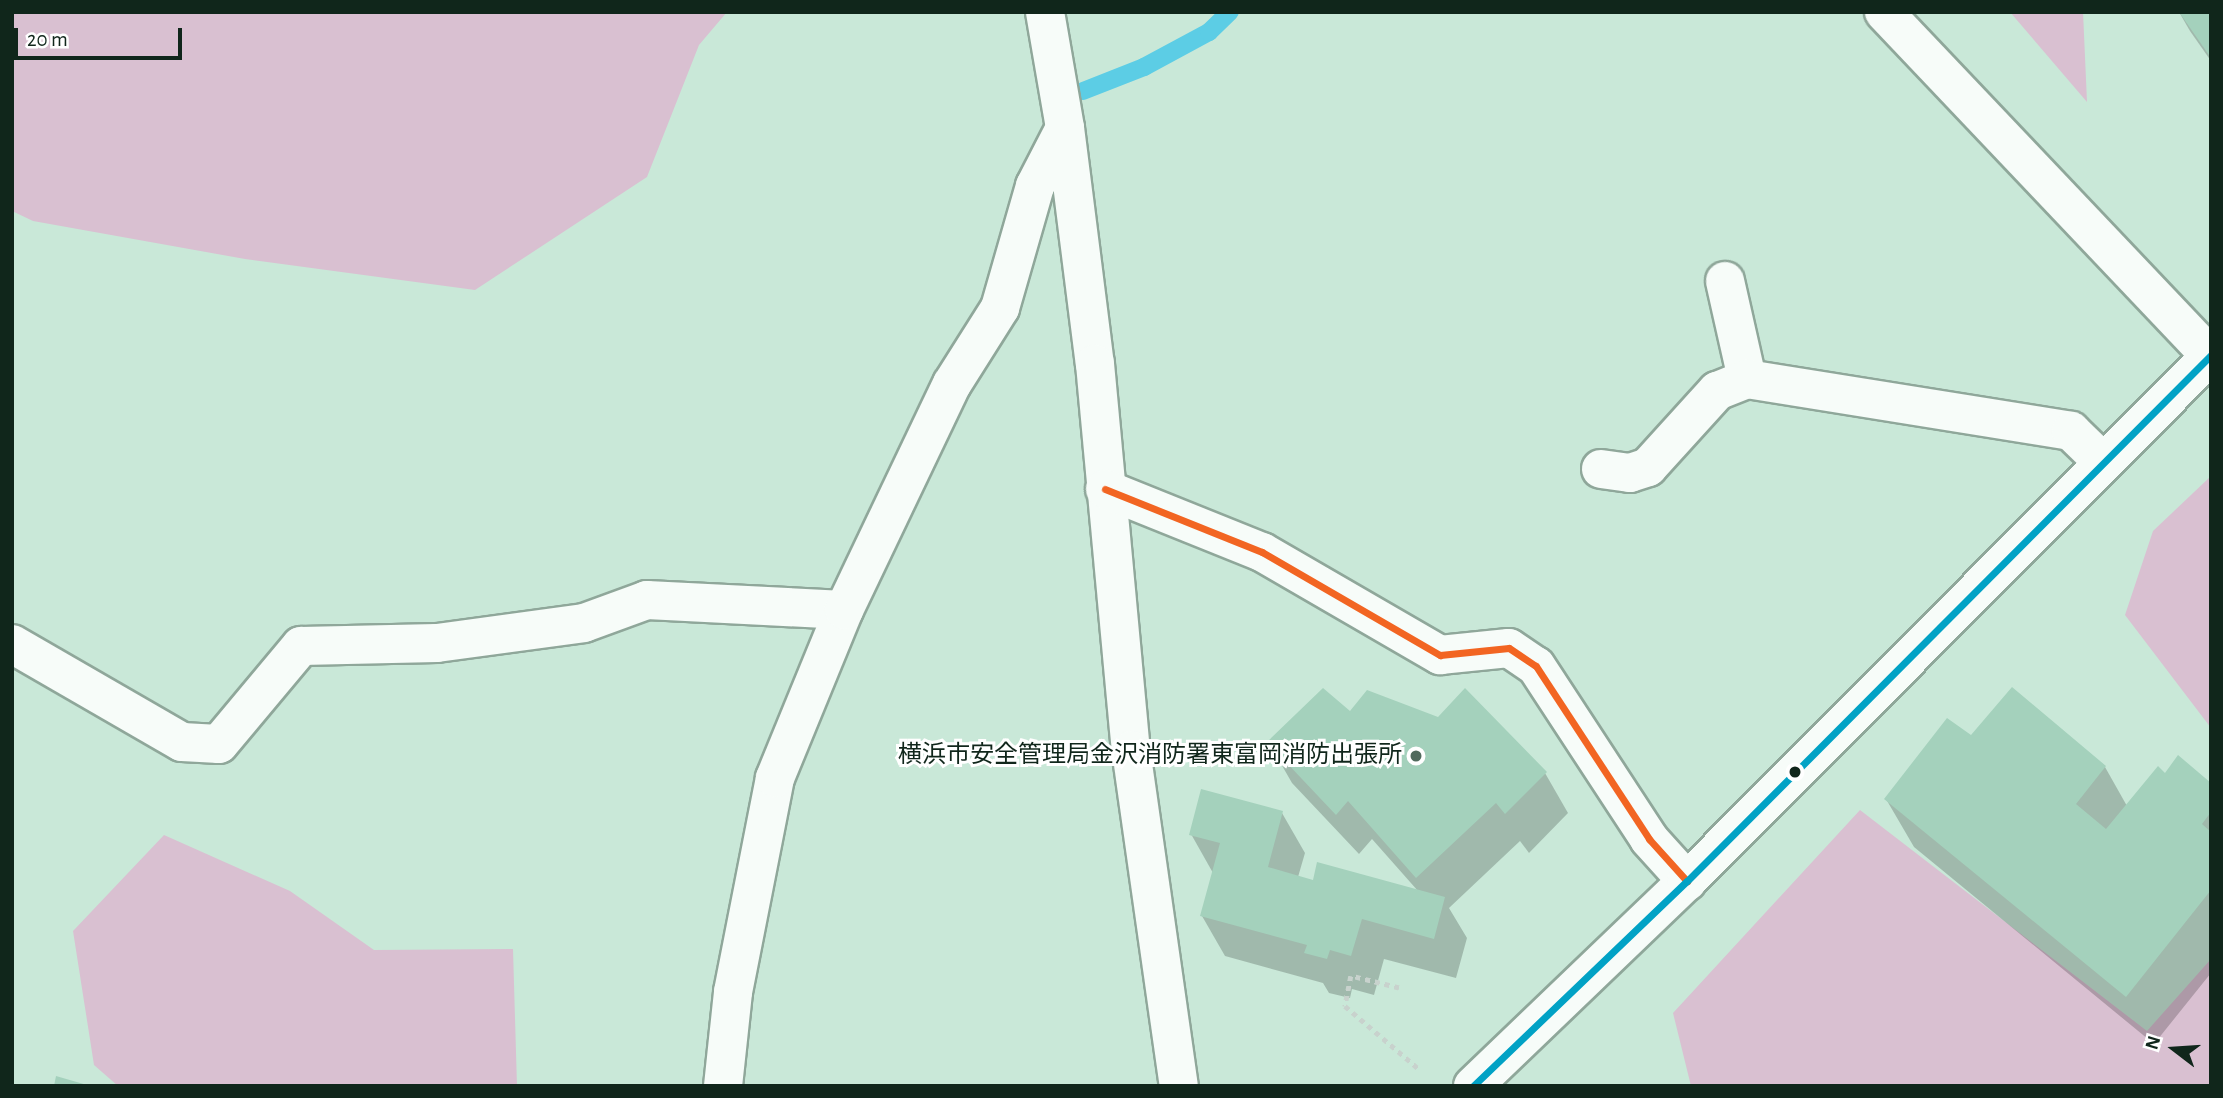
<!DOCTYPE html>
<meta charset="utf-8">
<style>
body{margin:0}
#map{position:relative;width:2223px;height:1098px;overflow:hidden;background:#c9e8d8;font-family:"Alegreya Sans","Noto Sans JP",sans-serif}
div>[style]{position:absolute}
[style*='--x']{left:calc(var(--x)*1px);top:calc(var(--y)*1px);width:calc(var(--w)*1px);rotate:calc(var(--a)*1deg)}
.green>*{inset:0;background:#d9c0d1}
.shadow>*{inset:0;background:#0003}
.stream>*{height:18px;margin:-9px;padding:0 9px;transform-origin:9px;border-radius:9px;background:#5ccde5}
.building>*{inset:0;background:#a4d1bc}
.path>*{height:4.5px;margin-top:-2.25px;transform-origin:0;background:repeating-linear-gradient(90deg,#c8d2cd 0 5px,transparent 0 10px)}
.roads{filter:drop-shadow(2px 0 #8fa79a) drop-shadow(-2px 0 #8fa79a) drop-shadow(0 2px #8fa79a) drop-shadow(0 -2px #8fa79a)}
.minor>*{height:38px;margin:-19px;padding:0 19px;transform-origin:19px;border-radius:19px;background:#f7fcf9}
.highway>*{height:38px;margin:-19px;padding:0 19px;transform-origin:19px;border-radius:19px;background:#f7fcf9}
.bus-1>*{height:7px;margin:-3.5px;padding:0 3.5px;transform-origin:3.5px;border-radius:3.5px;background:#f26522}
.bus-2>*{height:7px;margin:-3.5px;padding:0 3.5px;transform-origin:3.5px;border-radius:3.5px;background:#01a2c5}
.dots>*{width:19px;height:19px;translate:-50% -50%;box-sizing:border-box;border:4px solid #fff;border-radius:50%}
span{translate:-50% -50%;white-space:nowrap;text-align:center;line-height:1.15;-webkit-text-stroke:6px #fff;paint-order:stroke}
.poi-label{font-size:24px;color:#10261b}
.right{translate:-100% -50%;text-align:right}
.frame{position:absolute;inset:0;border:14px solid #10261b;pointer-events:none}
.north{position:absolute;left:2139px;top:1014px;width:70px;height:70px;-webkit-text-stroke:5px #fff;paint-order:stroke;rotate:287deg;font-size:19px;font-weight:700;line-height:28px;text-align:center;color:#10261b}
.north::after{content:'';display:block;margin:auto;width:24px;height:32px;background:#10261b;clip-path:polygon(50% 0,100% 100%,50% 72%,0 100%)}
.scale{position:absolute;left:14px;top:28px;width:168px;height:32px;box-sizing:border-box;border:4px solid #10261b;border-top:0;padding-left:9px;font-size:21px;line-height:24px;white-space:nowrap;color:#10261b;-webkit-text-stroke:5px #fff;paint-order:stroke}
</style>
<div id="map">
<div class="green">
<div style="clip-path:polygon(12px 12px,727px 12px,699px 45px,647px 177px,475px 290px,245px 259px,33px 221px,12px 211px)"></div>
<div style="clip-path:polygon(2010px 12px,2083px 12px,2087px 102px)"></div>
<div style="clip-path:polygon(2211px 476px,2211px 728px,2125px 615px,2153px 531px)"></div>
<div style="clip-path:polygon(1860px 810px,2147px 1031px,2211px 959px,2211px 1086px,1691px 1086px,1673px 1013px)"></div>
<div style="clip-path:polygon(164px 835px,290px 891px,374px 950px,513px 949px,517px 1086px,118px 1086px,94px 1065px,73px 931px)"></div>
</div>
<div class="shadow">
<div style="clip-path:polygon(2179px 12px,2211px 12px,2211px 61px,2190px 31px)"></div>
<div style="clip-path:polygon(1350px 714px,1545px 773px,1568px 813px,1529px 853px,1520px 841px,1449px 908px,1467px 938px,1456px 978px,1384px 959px,1374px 995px,1352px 989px,1350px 998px,1329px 993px,1323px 983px,1225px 956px,1202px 916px,1213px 873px,1191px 834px,1282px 813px,1305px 853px,1298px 877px,1314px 882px,1418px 891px,1372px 839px,1359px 854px,1292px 783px,1269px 743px)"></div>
<div style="clip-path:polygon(1971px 738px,2105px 767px,2127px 806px,2211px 786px,2211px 973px,2154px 1044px,1914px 847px,1886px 799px)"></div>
</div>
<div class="stream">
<div style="--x:1083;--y:91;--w:66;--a:-21.5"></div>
<div style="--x:1144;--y:67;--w:74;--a:-28.3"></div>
<div style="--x:1209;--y:32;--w:29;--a:-44"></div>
</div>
<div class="building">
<div style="clip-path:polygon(2179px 12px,2211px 12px,2211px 58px)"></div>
<div style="clip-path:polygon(2012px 687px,2106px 766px,2076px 804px,2106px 829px,2158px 766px,2165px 773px,2178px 755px,2211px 783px,2211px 812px,2202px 824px,2211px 832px,2211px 890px,2126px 997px,1884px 799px,1947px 718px,1971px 735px)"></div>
<div style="clip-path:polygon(1323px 688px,1350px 711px,1367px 690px,1438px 717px,1465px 688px,1547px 772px,1505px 814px,1496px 803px,1416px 878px,1348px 801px,1336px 815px,1267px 742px)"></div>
<div style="clip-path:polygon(1201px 789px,1283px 811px,1268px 867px,1313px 880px,1317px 862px,1445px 897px,1434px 939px,1362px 919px,1351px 956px,1330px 950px,1327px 959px,1304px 953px,1307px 945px,1200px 916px,1220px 843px,1189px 835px)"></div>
<div style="clip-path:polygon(56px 1076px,87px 1085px,87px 1086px,54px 1086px)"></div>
</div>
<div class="path">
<div style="--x:1399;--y:988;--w:49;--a:-166"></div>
<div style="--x:1351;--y:976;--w:31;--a:101"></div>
<div style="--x:1345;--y:1006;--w:97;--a:40.4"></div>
</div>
<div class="roads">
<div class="minor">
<div style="--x:1045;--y:12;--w:118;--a:80.2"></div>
<div style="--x:1065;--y:128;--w:238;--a:82.8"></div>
<div style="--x:1095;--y:364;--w:388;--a:84.7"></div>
<div style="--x:1131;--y:750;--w:339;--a:81.9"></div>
<div style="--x:1884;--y:12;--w:474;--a:46.5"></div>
<div style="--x:1725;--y:281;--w:100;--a:77.3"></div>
<div style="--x:1747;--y:379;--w:328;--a:9.1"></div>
<div style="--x:2071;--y:431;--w:45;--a:44.1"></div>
<div style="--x:1601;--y:469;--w:29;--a:8"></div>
<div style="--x:1630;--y:473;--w:19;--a:-18"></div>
<div style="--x:1648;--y:467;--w:103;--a:-47.8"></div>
<div style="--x:1717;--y:391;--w:32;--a:-22"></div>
<div style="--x:1105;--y:489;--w:169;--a:21.9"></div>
<div style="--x:1262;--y:552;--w:206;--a:30.1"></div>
<div style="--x:1440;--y:655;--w:69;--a:-5.8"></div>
<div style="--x:1509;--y:648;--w:32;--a:34"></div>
<div style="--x:1536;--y:666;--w:207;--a:56.8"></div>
<div style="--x:1649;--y:839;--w:57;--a:47.9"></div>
<div style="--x:12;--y:644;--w:196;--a:30"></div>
<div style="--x:182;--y:742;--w:37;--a:3"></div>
<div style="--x:219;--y:744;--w:128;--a:-50.1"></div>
<div style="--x:301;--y:646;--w:136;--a:-1.3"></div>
<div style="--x:437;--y:643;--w:148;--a:-7.7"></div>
<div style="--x:584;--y:623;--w:67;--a:-20.1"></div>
<div style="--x:647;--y:600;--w:197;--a:2.9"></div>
<div style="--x:723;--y:1086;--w:95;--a:-83.9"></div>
<div style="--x:733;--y:992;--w:218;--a:-78.9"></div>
<div style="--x:775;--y:778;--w:182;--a:-67.7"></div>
<div style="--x:844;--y:610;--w:250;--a:-64.5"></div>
<div style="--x:952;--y:384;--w:90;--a:-57.7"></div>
<div style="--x:1000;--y:308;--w:127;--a:-74"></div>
<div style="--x:1035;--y:186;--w:65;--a:-62.7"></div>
</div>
<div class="highway">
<div style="--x:1473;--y:1086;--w:296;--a:-43.8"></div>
<div style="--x:1687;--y:881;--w:742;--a:-45.11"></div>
</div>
</div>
<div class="bus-1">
<div style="--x:1105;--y:489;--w:169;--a:21.9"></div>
<div style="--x:1262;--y:552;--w:206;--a:30.1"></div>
<div style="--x:1440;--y:655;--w:69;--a:-5.8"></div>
<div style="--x:1509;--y:648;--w:32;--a:34"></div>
<div style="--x:1536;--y:666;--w:207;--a:56.8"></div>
<div style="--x:1649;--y:839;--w:57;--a:47.9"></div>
</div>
<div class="bus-2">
<div style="--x:1473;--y:1086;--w:296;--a:-43.8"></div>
<div style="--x:1687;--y:881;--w:742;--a:-45.11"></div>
</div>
<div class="dots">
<div style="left:1416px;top:756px;background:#516a5d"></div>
<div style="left:1795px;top:772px;background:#10261b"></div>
</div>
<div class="poi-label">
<span class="right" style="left:1402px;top:756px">横浜市安全管理局金沢消防署東富岡消防出張所</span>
</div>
<div class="frame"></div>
<div class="north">N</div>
<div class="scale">20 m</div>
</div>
